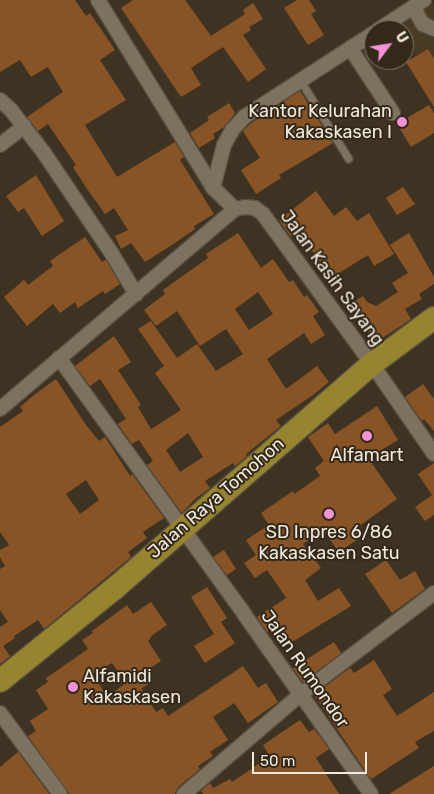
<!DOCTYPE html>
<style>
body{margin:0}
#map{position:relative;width:434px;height:794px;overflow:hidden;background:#3e3323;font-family:Rubik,sans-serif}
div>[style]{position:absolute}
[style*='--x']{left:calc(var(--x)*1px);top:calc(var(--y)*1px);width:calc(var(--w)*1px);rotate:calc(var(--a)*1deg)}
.built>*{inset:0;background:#483a23}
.building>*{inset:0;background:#895425}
.roads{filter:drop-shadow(1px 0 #595142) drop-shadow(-1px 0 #595142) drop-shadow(0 1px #595142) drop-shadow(0 -1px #595142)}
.service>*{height:7px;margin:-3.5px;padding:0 3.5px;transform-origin:3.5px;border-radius:3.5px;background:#7d715f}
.minor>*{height:14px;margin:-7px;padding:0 7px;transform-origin:7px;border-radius:7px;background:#7d715f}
.trunk>*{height:22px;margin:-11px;padding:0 11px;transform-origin:11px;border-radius:11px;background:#96852e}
.dots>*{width:14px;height:14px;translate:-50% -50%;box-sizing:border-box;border:2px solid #332919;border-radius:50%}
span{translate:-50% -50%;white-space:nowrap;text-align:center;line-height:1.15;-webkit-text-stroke:4px #332919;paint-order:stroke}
.poi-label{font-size:18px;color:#f0e9df}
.right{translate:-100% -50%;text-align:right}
.left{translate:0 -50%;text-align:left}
.street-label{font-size:18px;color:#f0e9df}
.north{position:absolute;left:364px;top:20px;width:50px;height:50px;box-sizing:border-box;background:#332919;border:1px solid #7f7668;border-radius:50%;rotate:59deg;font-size:14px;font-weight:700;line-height:20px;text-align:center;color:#f0e9df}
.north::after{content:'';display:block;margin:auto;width:18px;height:22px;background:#f391d6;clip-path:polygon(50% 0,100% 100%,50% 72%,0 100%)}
.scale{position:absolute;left:252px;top:752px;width:115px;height:22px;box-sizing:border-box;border:2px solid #f0e9df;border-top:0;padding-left:6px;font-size:15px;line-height:18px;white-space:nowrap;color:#f0e9df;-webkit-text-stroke:4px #332919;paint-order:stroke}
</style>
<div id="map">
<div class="built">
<div style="clip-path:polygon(434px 4px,434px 81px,404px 35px,404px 30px,399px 27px)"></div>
</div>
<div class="building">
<div style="clip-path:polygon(0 0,75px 0,86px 16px,90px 13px,115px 50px,100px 60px,126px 100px,85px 125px,117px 177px,175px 142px,184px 157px,180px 160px,214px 214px,194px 226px,195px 229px,175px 243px,145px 262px,131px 243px,121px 249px,115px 236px,128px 230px,114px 208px,105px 214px,87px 189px,73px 167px,76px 165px,48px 124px,38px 131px,27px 117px,63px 92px,48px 67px,31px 77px,20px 60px,0 72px)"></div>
<div style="clip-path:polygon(133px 0,185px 0,211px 36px,245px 14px,243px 10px,253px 3px,263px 19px,249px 27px,251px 30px,243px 35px,266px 69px,248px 82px,223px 47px,191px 68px,201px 85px,181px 97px,121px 8px)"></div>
<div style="clip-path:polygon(297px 0,309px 0,316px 11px,311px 14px,324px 35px,308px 45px,284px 8px)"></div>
<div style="clip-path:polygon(428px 49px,434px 59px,434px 107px,406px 62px)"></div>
<div style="clip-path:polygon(300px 91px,333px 143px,279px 175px,281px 178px,256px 194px,241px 170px,260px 158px,243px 131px,250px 124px)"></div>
<div style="clip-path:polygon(229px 103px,235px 113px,224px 127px,213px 134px,215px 138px,199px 148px,190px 133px,209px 120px,207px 117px)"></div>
<div style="clip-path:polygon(429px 105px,434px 113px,434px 133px,411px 147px,397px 124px)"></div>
<div style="clip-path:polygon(36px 175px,64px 221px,42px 236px,24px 208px,18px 212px,6px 196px)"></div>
<div style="clip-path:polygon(403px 187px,415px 204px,397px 215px,386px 198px)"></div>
<div style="clip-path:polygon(316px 191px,334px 216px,346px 207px,357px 221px,369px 213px,394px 254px,374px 266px,368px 255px,331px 278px,299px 232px,291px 237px,279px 220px)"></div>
<div style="clip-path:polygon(evenodd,238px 233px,261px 268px,273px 259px,289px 282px,293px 280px,304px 297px,307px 295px,319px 312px,313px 316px,325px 335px,311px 344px,304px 333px,267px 359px,286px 389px,317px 366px,329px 382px,313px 395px,276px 420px,281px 426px,246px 454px,247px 456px,235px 466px,233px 463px,205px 481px,210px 488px,195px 499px,182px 513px,147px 465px,153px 461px,139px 440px,132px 444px,118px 424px,126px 419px,100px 379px,90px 386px,75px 366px,114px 336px,131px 362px,118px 370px,141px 405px,138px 407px,151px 429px,181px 410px,155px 373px,164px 366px,138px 329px,151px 321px,177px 358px,197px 344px,216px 371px,243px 354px,226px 329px,200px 346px,177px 311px,156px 326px,144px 310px,165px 294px,163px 290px,208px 258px,206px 254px,238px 233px,258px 292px,273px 314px,249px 330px,235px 309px,258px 292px,238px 233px,188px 433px,203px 457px,180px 472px,166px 450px,188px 433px)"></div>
<div style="clip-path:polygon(409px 233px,434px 277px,434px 284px,419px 294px,422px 299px,405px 309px,411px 319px,375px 343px,349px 305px,363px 296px,367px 302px,376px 306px,398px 292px,392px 283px,408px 273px,390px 245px)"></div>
<div style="clip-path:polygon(85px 237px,102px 262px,106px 260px,120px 284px,105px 294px,103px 291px,78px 308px,75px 302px,60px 313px,53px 304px,27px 326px,4px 297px,24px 280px,28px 285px,53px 266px,50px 261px)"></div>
<div style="clip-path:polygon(evenodd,56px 379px,86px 425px,99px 441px,105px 437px,130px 476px,132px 474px,164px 518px,143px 532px,147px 538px,128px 552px,131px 557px,44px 629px,38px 620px,14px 636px,15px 638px,3px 646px,10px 656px,0 664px,0 627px,8px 622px,0 610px,0 569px,5px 566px,0 557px,0 550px,9px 545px,0 532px,0 427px,23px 411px,20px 407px,34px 395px,56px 379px,86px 480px,99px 500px,80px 514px,66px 494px,86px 480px)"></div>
<div style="clip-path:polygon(423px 384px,434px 399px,434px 431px,424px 419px,422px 421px,405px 397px)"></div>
<div style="clip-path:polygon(377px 406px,398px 440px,368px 458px,397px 499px,355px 529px,361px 537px,339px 552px,323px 530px,303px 544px,321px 568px,305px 580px,318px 601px,339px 588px,351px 606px,284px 647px,273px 628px,267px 632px,257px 617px,286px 598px,285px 596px,267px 570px,255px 578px,244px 563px,256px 555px,246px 540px,269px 525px,261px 513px,293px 491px,294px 494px,320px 476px,315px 468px,324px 461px,308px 437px,328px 423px,335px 434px)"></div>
<div style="clip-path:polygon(434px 463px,434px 515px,425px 521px,415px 507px,432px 495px,418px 474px)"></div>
<div style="clip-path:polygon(224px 550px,236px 569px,227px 575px,213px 557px)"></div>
<div style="clip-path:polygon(386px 560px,400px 580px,415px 571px,425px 589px,392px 613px,365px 574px)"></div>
<div style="clip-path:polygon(207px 587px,227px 618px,221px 622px,235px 643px,205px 663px,194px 646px,214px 634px,191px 597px)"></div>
<div style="clip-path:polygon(evenodd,151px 602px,167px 625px,150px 637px,151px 638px,148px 641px,161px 661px,144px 672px,151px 682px,141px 689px,156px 712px,163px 708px,168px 716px,243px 666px,258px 688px,266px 683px,278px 702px,248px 723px,234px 703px,213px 717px,228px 740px,210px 752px,213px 756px,198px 766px,200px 769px,178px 787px,175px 794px,69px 794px,28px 736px,36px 731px,30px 721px,48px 709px,36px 690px,48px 682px,46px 678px,88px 649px,82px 640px,93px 633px,92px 631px,127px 605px,133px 614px,151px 602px,112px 663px,126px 683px,107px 697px,93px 674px,112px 663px)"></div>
<div style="clip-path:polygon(334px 642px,341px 653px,303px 682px,293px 668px)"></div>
<div style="clip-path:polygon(374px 660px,392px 689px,383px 695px,397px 716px,434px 692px,434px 731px,415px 742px,419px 748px,371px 779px,314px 695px,350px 668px,354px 673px)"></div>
<div style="clip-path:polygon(300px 720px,309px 732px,314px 729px,329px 749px,316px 758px,339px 794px,203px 794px,201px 791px,210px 783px,213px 788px,230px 779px,232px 782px,253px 768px,269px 755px,263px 745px)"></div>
<div style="clip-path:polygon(18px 752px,49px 794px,0 794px,0 767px)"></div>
<div style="clip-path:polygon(434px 766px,434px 794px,389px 794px)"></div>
</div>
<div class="roads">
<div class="service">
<div style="--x:300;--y:80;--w:92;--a:58.4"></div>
</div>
<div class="minor">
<div style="--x:98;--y:0;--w:220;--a:58.5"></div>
<div style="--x:413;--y:7;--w:20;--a:60"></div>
<div style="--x:423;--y:24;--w:12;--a:24"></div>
<div style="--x:378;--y:30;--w:55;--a:-33.1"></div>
<div style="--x:350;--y:48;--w:78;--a:56.5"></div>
<div style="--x:0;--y:100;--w:15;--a:42"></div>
<div style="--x:11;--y:110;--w:54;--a:52.5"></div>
<div style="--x:44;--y:153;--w:122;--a:56"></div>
<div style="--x:112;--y:254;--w:47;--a:59"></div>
<div style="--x:0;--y:145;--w:31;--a:-38"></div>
<div style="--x:235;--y:209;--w:30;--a:-136"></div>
<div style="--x:213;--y:188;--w:44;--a:-75.7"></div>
<div style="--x:224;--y:145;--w:18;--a:-61"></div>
<div style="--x:233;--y:129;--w:16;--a:-47"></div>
<div style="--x:244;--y:117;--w:37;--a:-33"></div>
<div style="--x:275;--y:97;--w:118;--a:-32.9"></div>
<div style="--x:59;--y:358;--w:316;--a:54.1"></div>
<div style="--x:244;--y:614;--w:220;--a:54.8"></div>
<div style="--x:0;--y:409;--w:309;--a:-40.4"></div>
<div style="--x:235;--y:209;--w:10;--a:-11"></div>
<div style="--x:245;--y:207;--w:10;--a:6"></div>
<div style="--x:255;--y:208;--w:10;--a:37"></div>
<div style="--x:263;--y:214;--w:185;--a:54"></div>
<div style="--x:372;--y:364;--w:109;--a:55.4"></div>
<div style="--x:0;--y:713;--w:101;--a:53.5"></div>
<div style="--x:184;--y:794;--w:154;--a:-40.5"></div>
<div style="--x:301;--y:694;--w:167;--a:-37.2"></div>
</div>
<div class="trunk">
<div style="--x:0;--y:681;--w:148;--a:-39"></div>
<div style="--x:115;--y:588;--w:341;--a:-41.1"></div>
<div style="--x:372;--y:364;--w:77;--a:-36.6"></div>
</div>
</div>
<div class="dots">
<div style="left:402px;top:122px;background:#f391d6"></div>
<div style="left:367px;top:436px;background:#f391d6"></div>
<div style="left:329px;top:514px;background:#f391d6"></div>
<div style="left:73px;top:687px;background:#f391d6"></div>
</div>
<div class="poi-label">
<span class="right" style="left:392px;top:122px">Kantor Kelurahan<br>Kakaskasen I</span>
<span style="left:367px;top:455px">Alfamart</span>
<span style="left:329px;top:543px">SD Inpres 6/86<br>Kakaskasen Satu</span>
<span class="left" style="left:83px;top:687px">Alfamidi<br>Kakaskasen</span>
</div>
<div class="street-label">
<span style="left:332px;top:278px;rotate:54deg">Jalan Kasih Sayang</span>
<span style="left:216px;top:498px;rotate:-41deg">Jalan Raya Tomohon</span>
<span style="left:305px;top:669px;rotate:55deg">Jalan Rumondor</span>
</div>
<div class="north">U</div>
<div class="scale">50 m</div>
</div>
